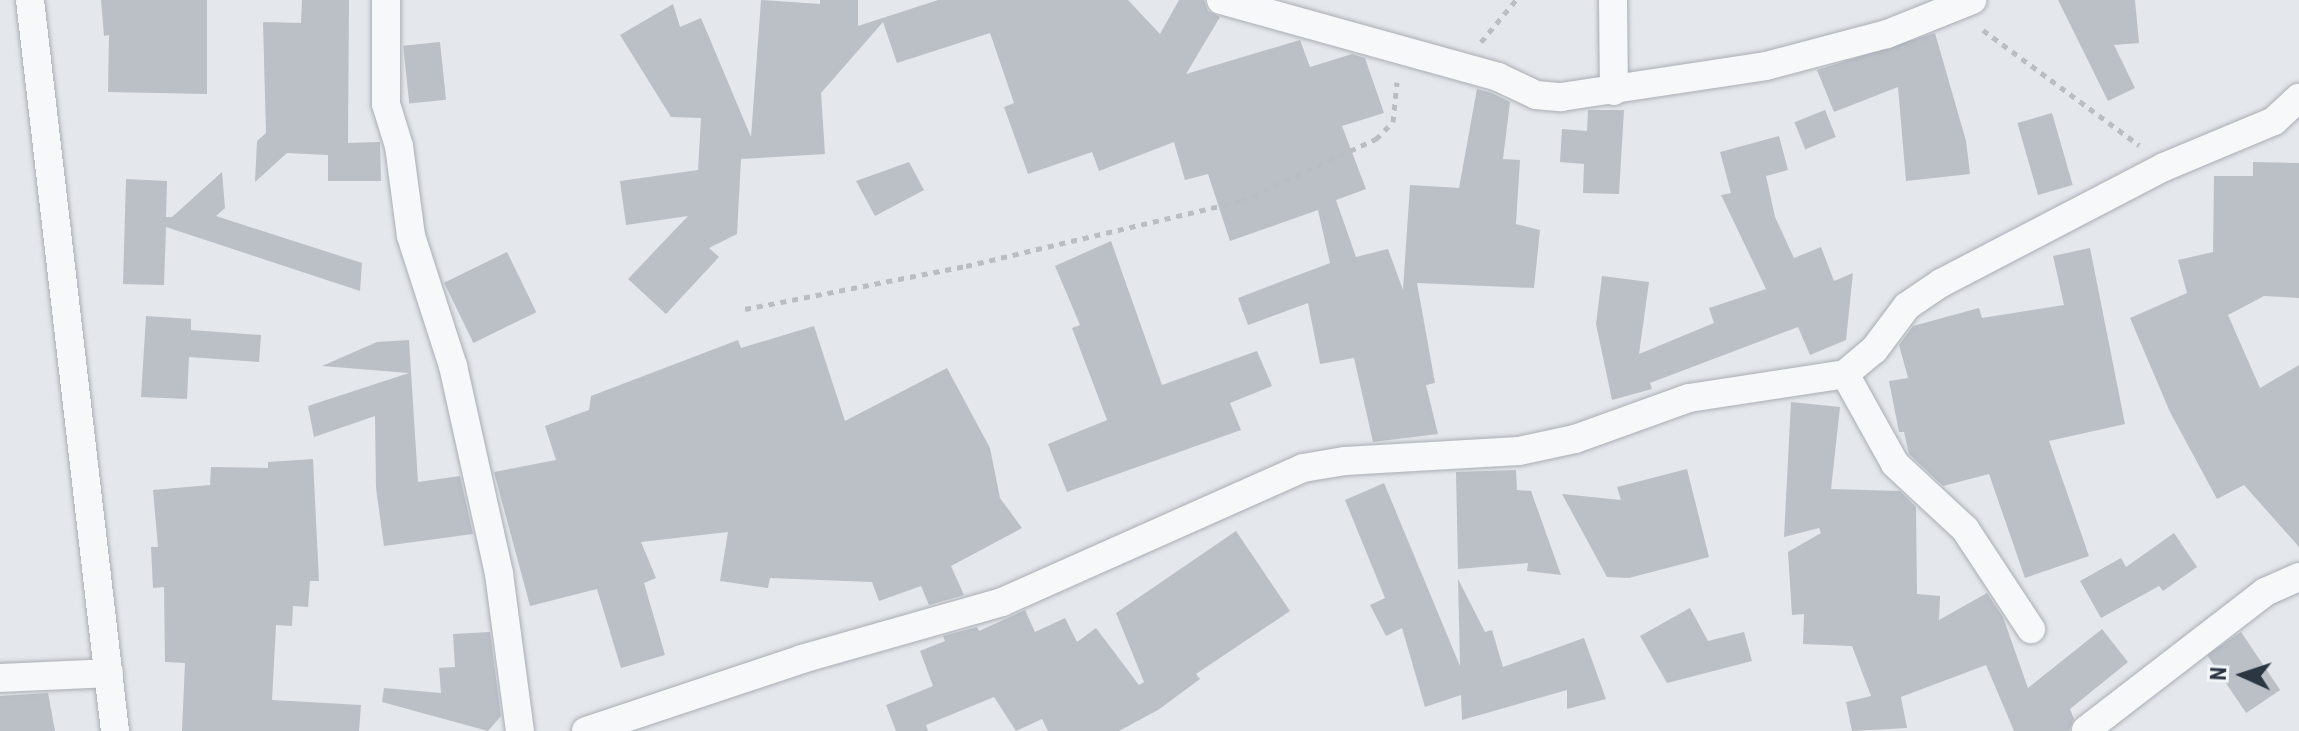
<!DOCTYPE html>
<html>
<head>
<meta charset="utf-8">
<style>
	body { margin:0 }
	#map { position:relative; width:2299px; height:731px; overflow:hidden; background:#e4e7eb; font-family:"Roboto Condensed",sans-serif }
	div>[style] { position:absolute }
	.building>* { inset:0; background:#bbc0c7; transform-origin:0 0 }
	.path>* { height:5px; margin-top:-2.5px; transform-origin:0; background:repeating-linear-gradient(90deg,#b9bec2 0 6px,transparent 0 12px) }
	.roads { filter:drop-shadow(0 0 2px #a9aeb5) drop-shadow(0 0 2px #a9aeb5) }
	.minor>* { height:28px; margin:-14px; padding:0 14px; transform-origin:14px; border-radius:14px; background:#f6f8f9 }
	span { translate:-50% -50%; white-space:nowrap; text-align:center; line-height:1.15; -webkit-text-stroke:6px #f3f6f8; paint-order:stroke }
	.north { position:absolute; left:2203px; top:635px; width:80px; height:80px; -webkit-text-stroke:6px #f3f6f8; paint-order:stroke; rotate:273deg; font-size:22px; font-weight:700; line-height:32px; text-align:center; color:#2c3642 }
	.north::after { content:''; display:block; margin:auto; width:28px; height:36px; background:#2c3642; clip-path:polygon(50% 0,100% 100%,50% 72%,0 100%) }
</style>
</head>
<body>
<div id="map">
	<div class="building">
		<div style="clip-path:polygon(101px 0,207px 0,207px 94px,108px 92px,109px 35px,104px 36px)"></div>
		<div style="clip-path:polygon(302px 0,349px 0,348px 143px,380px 142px,381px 181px,328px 181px,328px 155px,287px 153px,255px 182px,257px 141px,266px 133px,263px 22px,301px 23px)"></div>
		<div style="clip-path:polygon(761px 0,820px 4px,820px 0,858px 0,858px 26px,938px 0,1128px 0,1160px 34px,1179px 0,1204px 0,1208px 11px,1220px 17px,1186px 74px,1300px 40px,1310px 67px,1352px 54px,1365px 58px,1384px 113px,1342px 126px,1366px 189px,1336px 200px,1356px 257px,1388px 249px,1403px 290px,1410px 185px,1459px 188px,1477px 89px,1492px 93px,1510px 102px,1503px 159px,1520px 160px,1516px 224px,1540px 230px,1534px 288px,1417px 283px,1435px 383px,1426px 385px,1438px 434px,1373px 442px,1354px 358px,1320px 364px,1308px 303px,1248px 325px,1238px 298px,1330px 263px,1318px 210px,1230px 241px,1208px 174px,1185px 180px,1174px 142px,1099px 171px,1092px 152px,1028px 174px,1004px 107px,1014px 103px,990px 33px,897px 63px,883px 22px,821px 93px,825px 154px,741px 159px,737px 234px,709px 248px,719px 257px,666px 314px,628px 279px,688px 216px,626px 225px,620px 181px,698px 170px,701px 118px,671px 117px,620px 35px,673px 4px,680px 27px,701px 18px,751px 137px)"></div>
		<div style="clip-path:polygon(2058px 0,2135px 0,2139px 43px,2114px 45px,2135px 88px,2108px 101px)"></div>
		<div style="clip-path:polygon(1935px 33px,1966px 141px,1970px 174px,1906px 181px,1898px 87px,1834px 112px,1817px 70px)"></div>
		<div style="left:440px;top:42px;width:58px;height:37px;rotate:84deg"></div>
		<div style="clip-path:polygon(1588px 110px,1624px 110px,1619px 194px,1583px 193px,1584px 164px,1560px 162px,1562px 129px,1587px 131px)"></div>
		<div style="left:1825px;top:110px;width:29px;height:33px;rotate:68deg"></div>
		<div style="left:2052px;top:113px;width:75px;height:36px;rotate:74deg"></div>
		<div style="clip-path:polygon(1779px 136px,1788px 170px,1766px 176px,1775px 217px,1794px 258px,1821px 247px,1834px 281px,1853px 273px,1846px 340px,1810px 355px,1798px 327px,1650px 383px,1652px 389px,1612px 400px,1596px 324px,1602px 276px,1649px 282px,1639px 354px,1714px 323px,1709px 308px,1766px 289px,1721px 195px,1731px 193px,1720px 152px)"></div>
		<div style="clip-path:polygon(909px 162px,924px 190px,875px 216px,856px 181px)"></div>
		<div style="clip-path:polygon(2253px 162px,2299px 163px,2299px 298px,2264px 296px,2228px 315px,2260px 388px,2299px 365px,2299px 547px,2244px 485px,2217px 499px,2170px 412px,2130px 318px,2187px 293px,2178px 260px,2213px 252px,2214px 176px,2253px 176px)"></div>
		<div style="clip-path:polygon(222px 172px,225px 208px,216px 216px,362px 263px,360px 291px,166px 227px,164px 285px,123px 284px,126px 179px,167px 181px,166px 217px,172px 217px)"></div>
		<div style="clip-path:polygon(1111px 241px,1162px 385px,1257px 351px,1272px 386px,1230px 403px,1241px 430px,1067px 492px,1048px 444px,1107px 420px,1072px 328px,1080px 325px,1055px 266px)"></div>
		<div style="clip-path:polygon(2090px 248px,2125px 424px,2049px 441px,2089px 556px,2025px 578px,1989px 474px,1943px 486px,1909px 454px,1904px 432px,1899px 432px,1889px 381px,1908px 378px,1899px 345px,1913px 326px,1979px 308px,1982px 318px,2064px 305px,2053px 256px)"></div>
		<div style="left:507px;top:252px;width:67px;height:70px;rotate:64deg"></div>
		<div style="clip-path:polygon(146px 316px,191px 319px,191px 330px,261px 335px,259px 362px,189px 357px,187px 399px,141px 397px)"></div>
		<div style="clip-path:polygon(814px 326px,845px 421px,947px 368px,990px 448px,1000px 498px,1022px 528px,951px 566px,964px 595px,929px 605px,921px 586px,879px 601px,872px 582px,770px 578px,768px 588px,720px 581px,728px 532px,641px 542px,656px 578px,644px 583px,665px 655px,621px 668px,597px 589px,530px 606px,494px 472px,556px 460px,545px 426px,589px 410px,591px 396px,738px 340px,741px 348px)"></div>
		<div style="clip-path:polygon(409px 340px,418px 482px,460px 476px,473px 534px,384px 546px,376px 488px,375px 416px,314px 437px,308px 406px,409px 373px,322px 366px,377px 342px)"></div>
		<div style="clip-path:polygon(1791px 402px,1840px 407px,1831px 489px,1900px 491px,1916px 507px,1917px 594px,1940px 596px,1939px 620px,1987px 593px,2003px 617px,2028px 688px,2102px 629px,2128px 662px,2070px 709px,2074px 719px,2069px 731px,2014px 731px,1986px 665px,1901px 697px,1907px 728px,1852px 731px,1846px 702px,1871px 696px,1852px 646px,1803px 644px,1804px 614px,1792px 615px,1788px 552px,1821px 533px,1819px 528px,1784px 537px)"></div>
		<div style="clip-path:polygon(313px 459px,319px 581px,310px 581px,308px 607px,293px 606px,292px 626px,276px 625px,272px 700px,361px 705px,359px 731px,182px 731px,185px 663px,165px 662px,164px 587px,153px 588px,151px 547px,158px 547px,153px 490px,210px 485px,211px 467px,268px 468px,268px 462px)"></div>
		<div style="clip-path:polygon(1687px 469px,1709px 557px,1629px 578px,1607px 577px,1562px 494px,1621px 500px,1617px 487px)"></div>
		<div style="clip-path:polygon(1516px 470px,1517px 490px,1531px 491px,1561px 575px,1527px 571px,1528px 563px,1458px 569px,1456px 472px)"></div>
		<div style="clip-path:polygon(1384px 483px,1460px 666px,1458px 579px,1485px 632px,1492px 630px,1503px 667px,1584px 638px,1606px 699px,1567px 709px,1567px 690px,1462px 720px,1461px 695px,1425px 707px,1402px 628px,1386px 636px,1370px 605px,1385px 598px,1345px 500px)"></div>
		<div style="clip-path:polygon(1236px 531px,1290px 611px,1196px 674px,1200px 679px,1158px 710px,1119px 731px,1048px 731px,1042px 719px,1016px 731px,994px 697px,926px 725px,928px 731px,896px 731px,886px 705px,933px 686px,920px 651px,945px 641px,943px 636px,977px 627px,979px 631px,1025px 610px,1035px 632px,1065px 618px,1077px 642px,1096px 628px,1139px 685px,1144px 682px,1116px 613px)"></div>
		<div style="clip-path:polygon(2174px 533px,2197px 567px,2163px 591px,2159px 586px,2101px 618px,2080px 581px,2121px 558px,2126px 567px)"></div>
		<div style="clip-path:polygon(1690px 608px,1708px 641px,1744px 632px,1752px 661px,1667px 683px,1640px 636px)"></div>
		<div style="clip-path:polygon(490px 632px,501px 716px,488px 731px,382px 702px,384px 688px,441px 693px,439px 668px,455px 667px,453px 634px)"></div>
		<div style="left:2241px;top:632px;width:70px;height:41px;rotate:56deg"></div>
		<div style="clip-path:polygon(48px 693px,55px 731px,0 731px,0 696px)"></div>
	</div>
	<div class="path">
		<div style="left:1983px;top:30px;width:194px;rotate:36.4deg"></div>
		<div style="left:1481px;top:42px;width:55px;rotate:-50.2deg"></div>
		<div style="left:745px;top:309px;width:225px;rotate:-11deg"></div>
		<div style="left:966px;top:266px;width:283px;rotate:-13.3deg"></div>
		<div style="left:1241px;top:201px;width:149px;rotate:-24.7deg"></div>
		<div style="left:1376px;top:139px;width:24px;rotate:-45deg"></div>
		<div style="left:1393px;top:122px;width:40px;rotate:-84.3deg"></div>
	</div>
	<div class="roads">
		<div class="minor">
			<div style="left:30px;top:0;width:736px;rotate:83.37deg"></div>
			<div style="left:386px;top:0;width:104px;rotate:90deg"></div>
			<div style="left:386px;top:104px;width:44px;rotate:72.8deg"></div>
			<div style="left:399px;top:146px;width:91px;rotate:82.4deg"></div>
			<div style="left:411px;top:236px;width:137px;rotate:72.1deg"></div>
			<div style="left:453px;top:366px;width:213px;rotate:77.5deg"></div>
			<div style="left:499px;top:574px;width:158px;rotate:82.4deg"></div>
			<div style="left:1221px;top:0;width:288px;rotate:15.5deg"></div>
			<div style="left:1498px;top:77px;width:42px;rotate:25.3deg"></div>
			<div style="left:1536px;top:95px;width:25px;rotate:5deg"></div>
			<div style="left:1561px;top:97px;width:207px;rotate:-8.6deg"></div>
			<div style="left:1766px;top:66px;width:125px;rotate:-14.8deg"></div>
			<div style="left:1887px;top:34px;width:92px;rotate:-21.8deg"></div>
			<div style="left:1613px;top:0;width:91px;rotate:89.4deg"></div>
			<div style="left:1845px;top:374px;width:103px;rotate:60.9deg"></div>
			<div style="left:1895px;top:464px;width:96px;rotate:42.9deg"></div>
			<div style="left:1965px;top:529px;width:120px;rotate:56.6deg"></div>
			<div style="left:0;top:678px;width:109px;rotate:-2.6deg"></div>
			<div style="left:2086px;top:730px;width:226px;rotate:-37.6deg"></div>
			<div style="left:2265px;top:592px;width:37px;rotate:-24deg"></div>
			<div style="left:586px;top:731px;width:228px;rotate:-18.4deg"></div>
			<div style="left:802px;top:659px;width:208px;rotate:-15.9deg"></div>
			<div style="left:1002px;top:602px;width:329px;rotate:-24deg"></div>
			<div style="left:1303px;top:468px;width:43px;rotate:-9.5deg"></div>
			<div style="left:1345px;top:461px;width:174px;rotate:-3.3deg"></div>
			<div style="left:1519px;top:451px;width:57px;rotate:-12.1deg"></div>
			<div style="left:1575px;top:439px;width:121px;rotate:-19.8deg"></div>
			<div style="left:1689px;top:398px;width:158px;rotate:-8.7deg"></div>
			<div style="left:1845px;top:374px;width:38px;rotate:-40deg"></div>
			<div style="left:1874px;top:350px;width:55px;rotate:-53.1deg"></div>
			<div style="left:1907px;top:306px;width:41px;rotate:-34.1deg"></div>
			<div style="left:1941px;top:283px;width:251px;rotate:-27.5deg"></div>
			<div style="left:2164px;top:167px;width:119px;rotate:-22.7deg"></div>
			<div style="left:2274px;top:121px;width:34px;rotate:-43deg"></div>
		</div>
	</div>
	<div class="north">N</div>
</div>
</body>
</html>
